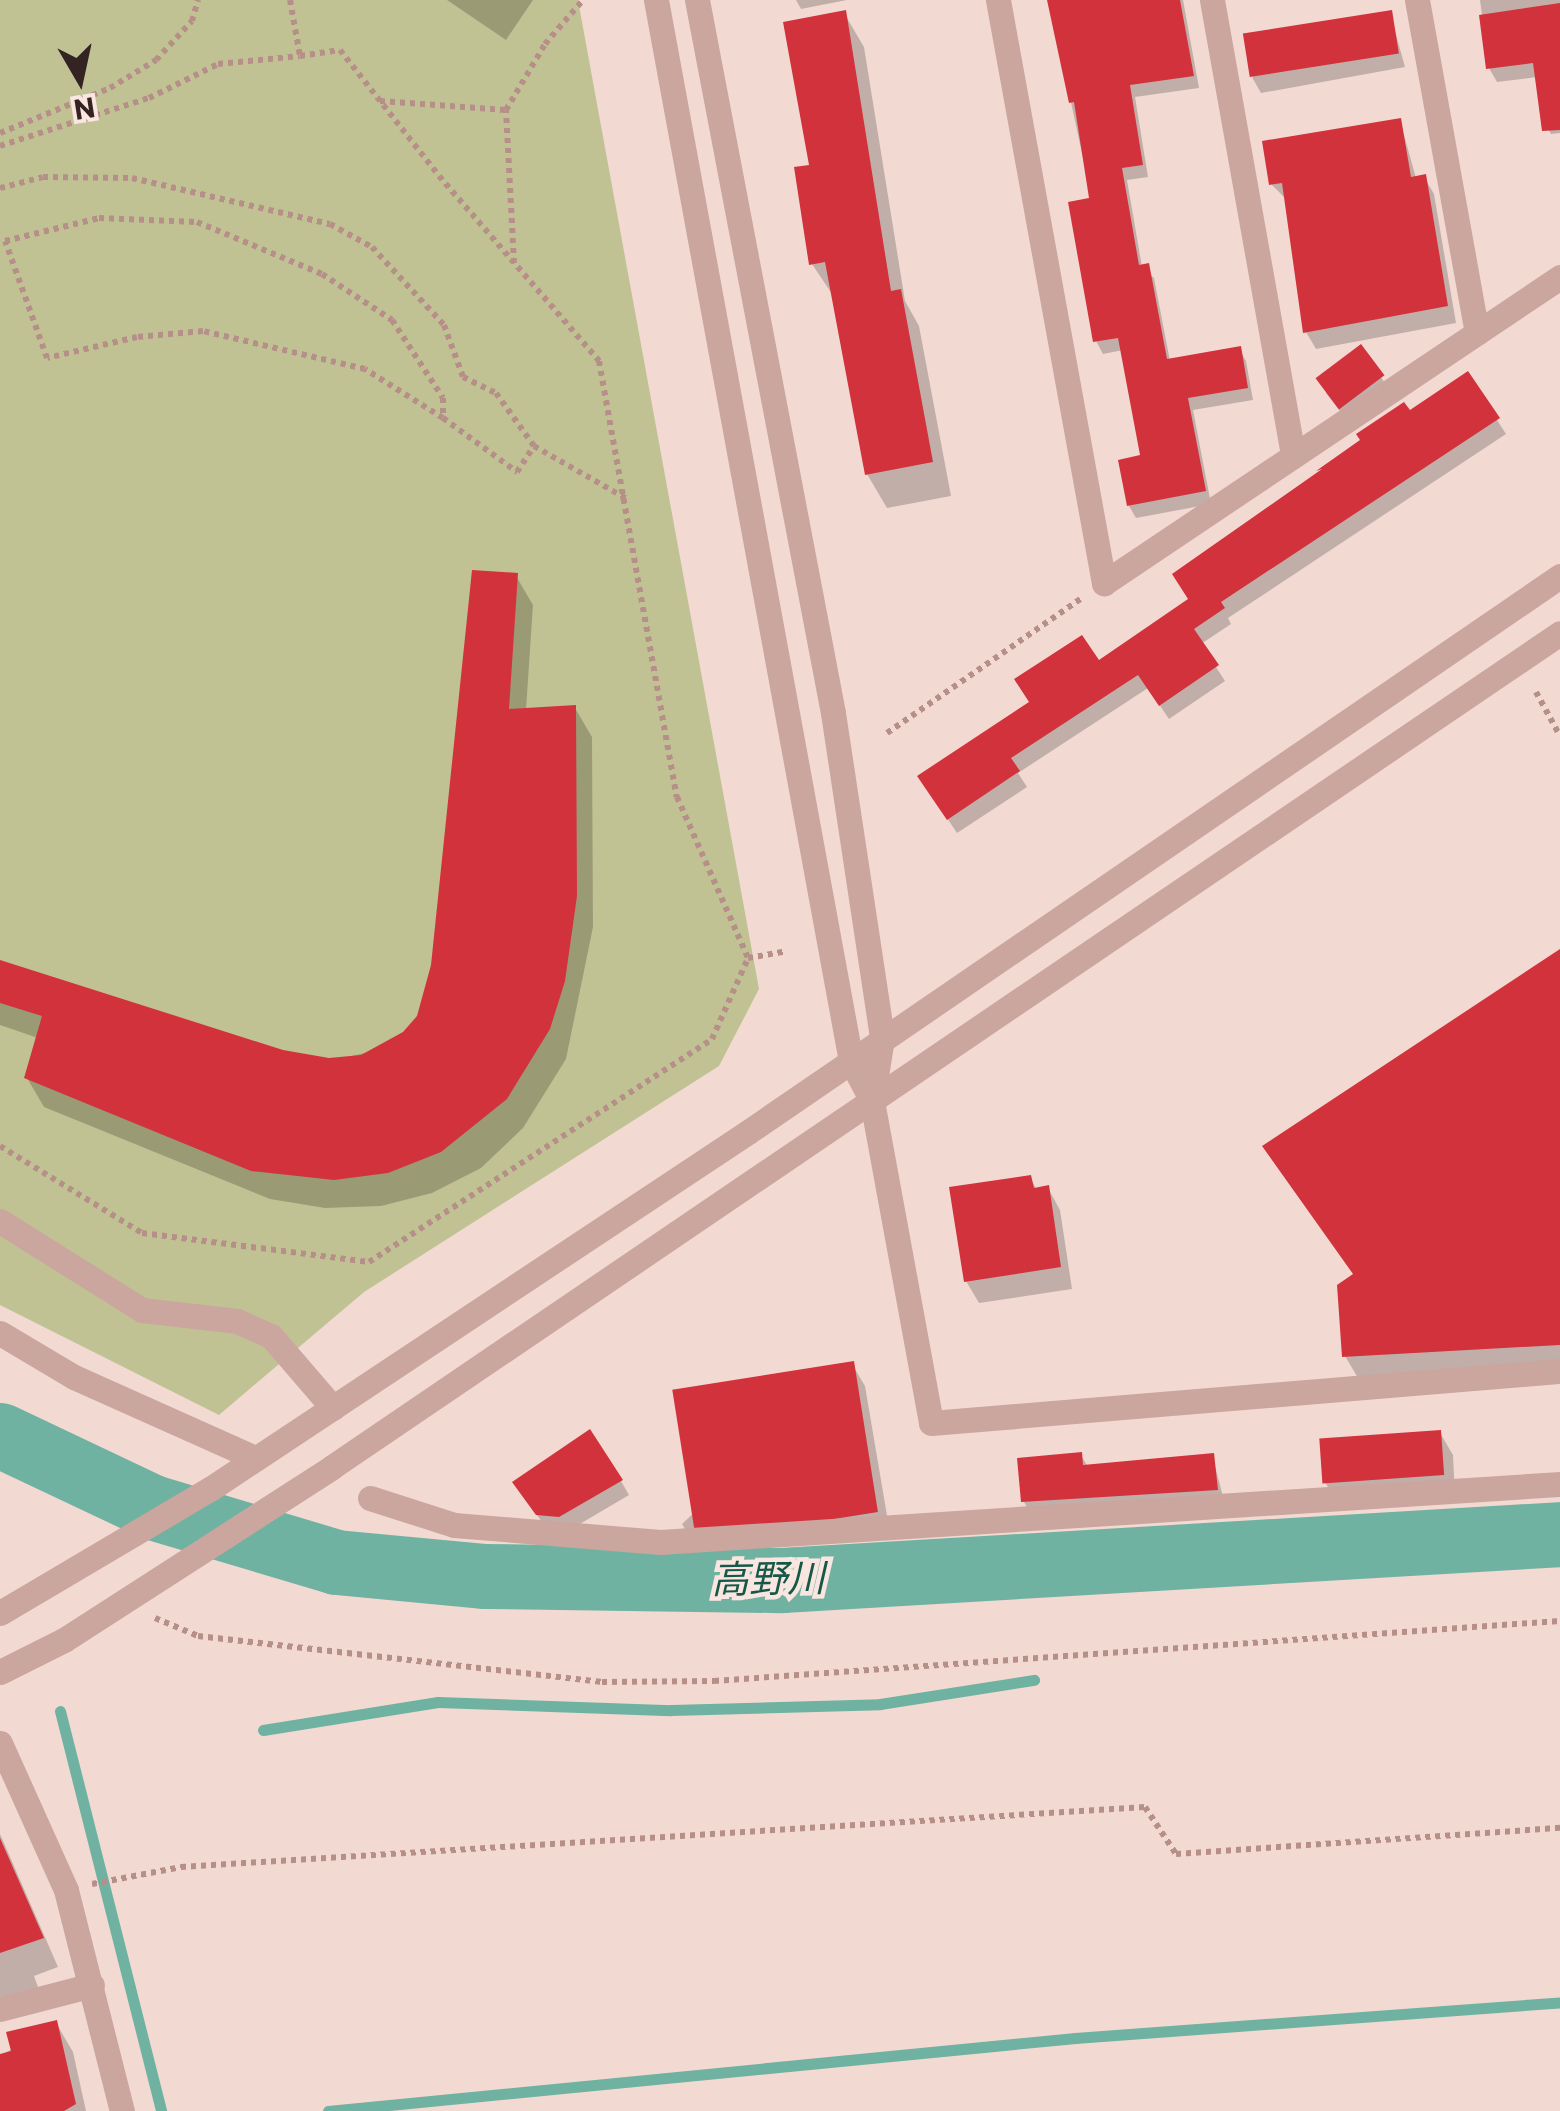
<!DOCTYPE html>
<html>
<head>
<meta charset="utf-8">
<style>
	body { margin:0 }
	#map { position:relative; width:1560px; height:2111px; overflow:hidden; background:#f2dad3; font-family:Commissioner,"Noto Sans JP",sans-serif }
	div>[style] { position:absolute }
	.green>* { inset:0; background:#c1c293 }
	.shadow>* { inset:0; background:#0003 }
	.stream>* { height:11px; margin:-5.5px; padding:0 5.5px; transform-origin:5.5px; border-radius:5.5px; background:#70b2a1 }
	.river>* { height:65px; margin:-32.5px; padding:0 32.5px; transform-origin:32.5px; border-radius:32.5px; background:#70b2a1 }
	.building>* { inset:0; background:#d2323c; transform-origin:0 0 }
	.path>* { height:6px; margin-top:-3px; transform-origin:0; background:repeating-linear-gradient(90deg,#b78f89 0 5px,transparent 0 10px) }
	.minor>* { height:25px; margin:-12.5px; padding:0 12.5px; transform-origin:12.5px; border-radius:12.5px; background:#cba69f }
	span { translate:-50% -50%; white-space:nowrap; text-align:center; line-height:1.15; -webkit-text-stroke:9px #fae6e0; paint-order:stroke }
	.water-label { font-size:38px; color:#165848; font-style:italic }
	.north { position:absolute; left:30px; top:30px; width:100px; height:100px; -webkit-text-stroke:8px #fae6e0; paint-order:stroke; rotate:171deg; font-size:28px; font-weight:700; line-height:40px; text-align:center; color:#342323 }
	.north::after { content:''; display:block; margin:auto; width:35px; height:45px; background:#342323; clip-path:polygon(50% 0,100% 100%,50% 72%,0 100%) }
</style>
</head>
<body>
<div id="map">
	<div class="green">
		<div style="clip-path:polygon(0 0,578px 0,759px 989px,719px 1066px,364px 1292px,219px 1415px,0 1305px)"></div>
	</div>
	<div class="shadow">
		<div style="clip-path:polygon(447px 0,533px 0,506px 40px)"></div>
		<div style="clip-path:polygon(796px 0,847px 0,801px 9px)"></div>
		<div style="clip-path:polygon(1049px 0,1183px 0,1199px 88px,1135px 97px,1148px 177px,1127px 180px,1142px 267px,1154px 278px,1170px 361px,1239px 349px,1246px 361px,1253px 400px,1193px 410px,1211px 504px,1136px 518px,1129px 506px,1143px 457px,1123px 350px,1103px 354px,1096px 341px,1092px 200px)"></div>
		<div style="clip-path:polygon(1480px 0,1560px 0,1560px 133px,1551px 134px,1543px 120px,1537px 77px,1497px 82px,1489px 68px)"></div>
		<div style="clip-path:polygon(844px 13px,864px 47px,905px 301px,919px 326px,951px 496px,887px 508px,867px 474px,834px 297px,812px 264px,812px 167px)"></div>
		<div style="clip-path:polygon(1390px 13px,1405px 67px,1261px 93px,1253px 79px,1246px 37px)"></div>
		<div style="clip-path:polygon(1400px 121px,1416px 178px,1424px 177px,1434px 194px,1456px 323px,1316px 349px,1306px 332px,1287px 200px,1271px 184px)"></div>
		<div style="clip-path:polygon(1361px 347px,1390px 391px,1347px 420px,1326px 393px)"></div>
		<div style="clip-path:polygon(1409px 413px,1497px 420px,1506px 434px,1228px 618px,1231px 624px,1201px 644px,1225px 681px,1169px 719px,1148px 688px,1018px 773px,1027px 787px,957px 833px,929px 791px,1191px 600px)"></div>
		<div style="clip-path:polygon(516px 576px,533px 605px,526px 710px,575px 708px,592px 737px,593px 927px,566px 1059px,523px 1128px,481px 1168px,432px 1193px,381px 1206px,325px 1208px,270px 1199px,44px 1107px,27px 1078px,38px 1038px,0 1025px,0 963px,283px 1052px,330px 1061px,386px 1048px,420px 1017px)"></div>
		<div style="clip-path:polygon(1560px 952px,1560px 1367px,1358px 1378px,1345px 1356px,1355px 1276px)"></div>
		<div style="clip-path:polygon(1030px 1178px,1037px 1190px,1048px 1188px,1060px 1210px,1072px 1289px,979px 1303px,966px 1281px)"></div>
		<div style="clip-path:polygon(852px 1364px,865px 1386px,890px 1533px,695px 1546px,682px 1524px)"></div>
		<div style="clip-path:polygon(1440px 1433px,1453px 1455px,1455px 1497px,1338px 1504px,1325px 1482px)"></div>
		<div style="clip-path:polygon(1080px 1454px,1088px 1467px,1212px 1455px,1225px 1504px,1032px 1516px,1024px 1502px)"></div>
		<div style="clip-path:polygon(621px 1481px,629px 1495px,568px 1531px,547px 1529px,524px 1497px)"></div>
		<div style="clip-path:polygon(0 1834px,58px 1967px,34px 1976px,42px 1998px,0 2009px)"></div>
		<div style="clip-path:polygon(56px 2023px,73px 2052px,86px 2111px,0 2111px,0 2056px)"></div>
	</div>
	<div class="stream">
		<div style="left:60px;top:1711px;width:413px;rotate:75.8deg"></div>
		<div style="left:263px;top:1730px;width:177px;rotate:-9.1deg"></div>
		<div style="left:438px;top:1702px;width:233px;rotate:2deg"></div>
		<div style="left:671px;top:1710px;width:209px;rotate:-1.6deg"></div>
		<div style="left:880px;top:1704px;width:156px;rotate:-8.9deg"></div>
		<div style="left:328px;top:2111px;width:751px;rotate:-5.58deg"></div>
		<div style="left:1075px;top:2038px;width:486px;rotate:-4.2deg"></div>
	</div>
	<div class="river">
		<div style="left:0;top:1435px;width:168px;rotate:25.3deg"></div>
		<div style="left:152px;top:1507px;width:192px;rotate:16.6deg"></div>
		<div style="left:336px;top:1562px;width:150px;rotate:5.4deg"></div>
		<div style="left:485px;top:1576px;width:297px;rotate:0.8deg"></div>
		<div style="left:782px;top:1580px;width:779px;rotate:-3.38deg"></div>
	</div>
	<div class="building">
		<div style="clip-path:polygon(1047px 0,1180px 0,1194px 76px,1130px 85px,1143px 165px,1122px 168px,1139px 265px,1149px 263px,1167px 359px,1241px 346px,1248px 388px,1188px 398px,1206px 491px,1127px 506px,1118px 460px,1140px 455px,1118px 338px,1093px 342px,1068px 202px,1089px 198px,1074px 102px,1069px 103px)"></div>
		<div style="clip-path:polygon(1560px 3px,1560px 130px,1542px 131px,1533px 63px,1486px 69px,1479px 15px)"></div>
		<div style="clip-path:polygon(846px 10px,891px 291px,901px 289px,933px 462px,865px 475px,825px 262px,809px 265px,794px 167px,809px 165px,783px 22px)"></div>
		<div style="left:1392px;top:10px;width:44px;height:151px;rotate:81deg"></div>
		<div style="clip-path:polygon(1401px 118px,1411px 177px,1426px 174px,1448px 306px,1303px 333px,1282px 183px,1269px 185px,1262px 141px)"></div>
		<div style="left:1361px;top:344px;width:39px;height:57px;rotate:53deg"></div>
		<div style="clip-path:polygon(1468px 371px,1500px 418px,1221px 602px,1225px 608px,1194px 629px,1219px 665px,1159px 706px,1138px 675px,1011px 758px,1020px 771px,947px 820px,917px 776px,1029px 702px,1014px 679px,1082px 635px,1099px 660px,1188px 599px,1172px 574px,1322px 469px,1316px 471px,1360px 440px,1356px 434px,1404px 402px,1410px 410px)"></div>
		<div style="clip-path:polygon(472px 570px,518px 573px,509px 709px,576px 705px,577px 896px,565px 981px,550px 1029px,507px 1099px,441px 1152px,388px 1173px,334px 1180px,251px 1171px,24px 1078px,42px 1016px,0 1003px,0 960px,283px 1050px,329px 1058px,361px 1055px,403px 1032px,417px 1016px,431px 965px)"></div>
		<div style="clip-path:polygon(1560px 949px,1560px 1345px,1342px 1357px,1337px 1285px,1353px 1274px,1262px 1146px)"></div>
		<div style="clip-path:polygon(1031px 1175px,1034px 1188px,1049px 1185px,1061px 1267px,964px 1282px,949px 1187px)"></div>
		<div style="left:854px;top:1361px;width:153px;height:184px;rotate:81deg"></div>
		<div style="clip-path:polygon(590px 1429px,623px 1480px,559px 1517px,536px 1515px,512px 1482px)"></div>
		<div style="left:1441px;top:1430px;width:45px;height:122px;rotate:86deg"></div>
		<div style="clip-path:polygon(1082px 1452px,1083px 1465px,1214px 1453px,1218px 1490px,1021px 1502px,1017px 1458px)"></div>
		<div style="clip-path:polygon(0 1838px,44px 1938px,0 1953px)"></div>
		<div style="clip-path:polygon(57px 2020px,76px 2104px,64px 2111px,0 2111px,0 2054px,11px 2051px,6px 2032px)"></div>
	</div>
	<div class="path">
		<div style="left:290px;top:0;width:57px;rotate:79.9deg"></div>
		<div style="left:300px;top:56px;width:40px;rotate:-8.5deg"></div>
		<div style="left:340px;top:50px;width:160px;rotate:51.8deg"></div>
		<div style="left:439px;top:176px;width:245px;rotate:49.1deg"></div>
		<div style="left:599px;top:361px;width:443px;rotate:79.9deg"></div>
		<div style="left:677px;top:797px;width:176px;rotate:66.2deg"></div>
		<div style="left:748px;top:958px;width:36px;rotate:-10deg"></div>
		<div style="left:380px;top:101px;width:126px;rotate:4.1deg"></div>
		<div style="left:0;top:133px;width:119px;rotate:-22.2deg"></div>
		<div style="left:110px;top:88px;width:54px;rotate:-31.3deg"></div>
		<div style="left:156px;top:60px;width:53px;rotate:-47.3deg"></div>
		<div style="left:192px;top:21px;width:22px;rotate:-74deg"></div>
		<div style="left:0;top:146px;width:157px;rotate:-17.9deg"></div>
		<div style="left:149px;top:98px;width:77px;rotate:-26.2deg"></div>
		<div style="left:218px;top:64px;width:82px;rotate:-5.6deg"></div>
		<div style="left:0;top:188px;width:44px;rotate:-14.3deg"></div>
		<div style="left:43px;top:177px;width:89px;rotate:0.6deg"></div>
		<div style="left:132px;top:178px;width:203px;rotate:13.1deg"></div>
		<div style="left:330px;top:224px;width:48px;rotate:28.7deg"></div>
		<div style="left:372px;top:247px;width:106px;rotate:47.3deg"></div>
		<div style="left:444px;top:325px;width:55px;rotate:69.9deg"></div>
		<div style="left:463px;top:377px;width:37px;rotate:26deg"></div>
		<div style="left:496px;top:393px;width:65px;rotate:54.4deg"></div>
		<div style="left:534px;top:446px;width:107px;rotate:29.7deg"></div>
		<div style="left:99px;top:218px;width:98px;rotate:2.3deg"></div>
		<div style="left:197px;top:222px;width:135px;rotate:22.6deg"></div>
		<div style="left:322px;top:274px;width:84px;rotate:33.3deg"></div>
		<div style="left:392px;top:320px;width:93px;rotate:56.8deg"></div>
		<div style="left:443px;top:398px;width:20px;rotate:90deg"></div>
		<div style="left:443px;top:418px;width:92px;rotate:-147.9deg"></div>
		<div style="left:365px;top:369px;width:166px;rotate:-166.8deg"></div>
		<div style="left:203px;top:331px;width:66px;rotate:174.8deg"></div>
		<div style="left:137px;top:337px;width:92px;rotate:166.9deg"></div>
		<div style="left:47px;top:358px;width:124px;rotate:-109.7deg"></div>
		<div style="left:5px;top:241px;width:97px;rotate:-13.7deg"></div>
		<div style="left:514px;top:263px;width:153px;rotate:-93deg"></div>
		<div style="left:506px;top:110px;width:77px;rotate:-59.4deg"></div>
		<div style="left:545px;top:44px;width:58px;rotate:-49.2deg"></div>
		<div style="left:443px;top:418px;width:92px;rotate:36.1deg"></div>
		<div style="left:517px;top:472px;width:31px;rotate:-57deg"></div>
		<div style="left:1536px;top:692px;width:50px;rotate:61.4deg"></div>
		<div style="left:887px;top:733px;width:237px;rotate:-34.7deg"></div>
		<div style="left:0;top:1146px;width:167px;rotate:31.5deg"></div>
		<div style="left:142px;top:1233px;width:229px;rotate:7.3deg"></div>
		<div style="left:369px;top:1262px;width:409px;rotate:-33deg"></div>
		<div style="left:712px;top:1039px;width:89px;rotate:-66deg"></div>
		<div style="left:155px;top:1618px;width:47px;rotate:22.7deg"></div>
		<div style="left:198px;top:1636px;width:407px;rotate:6.5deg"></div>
		<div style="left:602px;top:1682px;width:112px;rotate:-0.5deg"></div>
		<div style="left:714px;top:1681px;width:848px;rotate:-4.06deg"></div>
		<div style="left:92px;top:1884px;width:91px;rotate:-10.8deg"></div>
		<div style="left:181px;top:1867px;width:966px;rotate:-3.56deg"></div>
		<div style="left:1145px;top:1807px;width:56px;rotate:56.6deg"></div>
		<div style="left:1176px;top:1854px;width:385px;rotate:-3.9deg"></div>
	</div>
	<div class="minor">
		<div style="left:656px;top:0;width:1079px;rotate:79.59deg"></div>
		<div style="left:851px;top:1061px;width:45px;rotate:62.3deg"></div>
		<div style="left:872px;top:1101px;width:327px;rotate:79.6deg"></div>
		<div style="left:931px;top:1423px;width:631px;rotate:-4.73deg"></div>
		<div style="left:697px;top:0;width:726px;rotate:79.2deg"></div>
		<div style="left:833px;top:713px;width:329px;rotate:81.4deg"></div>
		<div style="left:882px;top:1038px;width:64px;rotate:99deg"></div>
		<div style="left:998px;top:0;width:593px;rotate:79.7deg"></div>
		<div style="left:1104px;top:583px;width:549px;rotate:-33.86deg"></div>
		<div style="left:1212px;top:0;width:463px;rotate:79.9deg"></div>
		<div style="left:1417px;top:0;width:338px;rotate:79.8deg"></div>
		<div style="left:0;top:1221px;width:168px;rotate:32.1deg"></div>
		<div style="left:142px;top:1310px;width:96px;rotate:6.6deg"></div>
		<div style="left:237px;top:1321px;width:37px;rotate:24deg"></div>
		<div style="left:271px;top:1336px;width:95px;rotate:49.3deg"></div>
		<div style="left:0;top:1333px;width:86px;rotate:30.7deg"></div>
		<div style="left:74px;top:1377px;width:198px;rotate:24.1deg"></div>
		<div style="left:370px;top:1498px;width:88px;rotate:17.8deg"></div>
		<div style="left:454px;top:1525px;width:207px;rotate:4.7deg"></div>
		<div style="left:660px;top:1542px;width:902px;rotate:-3.69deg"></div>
		<div style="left:0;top:1613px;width:244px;rotate:-30.6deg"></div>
		<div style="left:210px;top:1489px;width:646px;rotate:-33.57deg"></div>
		<div style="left:748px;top:1132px;width:984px;rotate:-34.4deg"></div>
		<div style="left:0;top:1672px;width:72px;rotate:-26.6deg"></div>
		<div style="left:64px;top:1640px;width:319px;rotate:-32.8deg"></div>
		<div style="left:332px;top:1467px;width:1484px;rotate:-34.18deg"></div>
		<div style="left:0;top:1743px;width:161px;rotate:65.8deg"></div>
		<div style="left:66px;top:1890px;width:228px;rotate:75.8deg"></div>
		<div style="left:0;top:2009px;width:95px;rotate:-14.6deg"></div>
	</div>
	<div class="water-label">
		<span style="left:768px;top:1577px;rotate:-1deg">高野川</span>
	</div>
	<div class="north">N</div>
</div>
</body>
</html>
